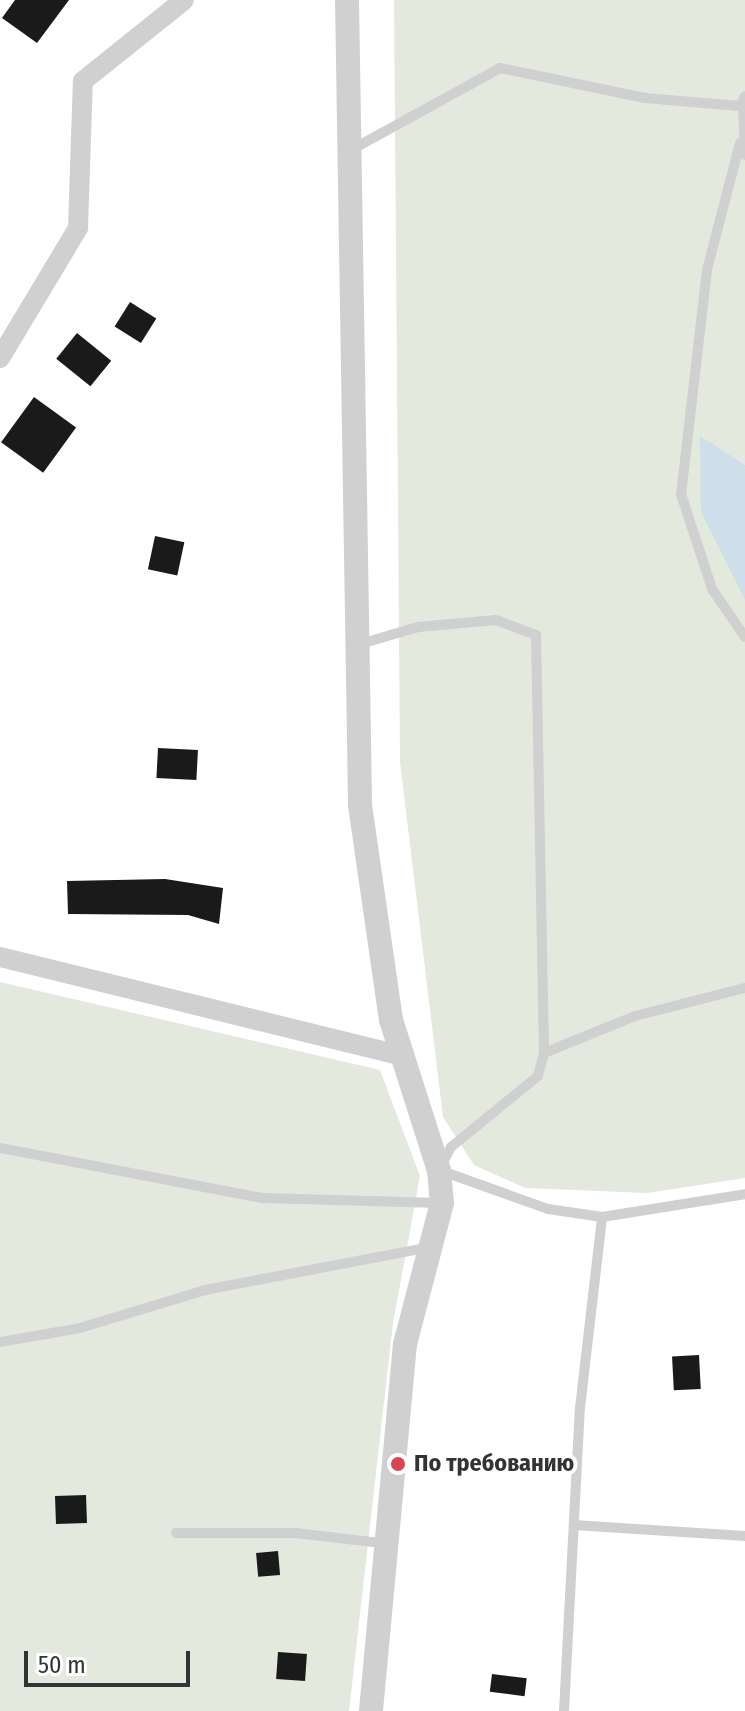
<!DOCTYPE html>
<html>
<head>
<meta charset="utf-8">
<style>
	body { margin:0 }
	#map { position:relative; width:745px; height:1711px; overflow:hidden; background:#fff; font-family:"Fira Sans Condensed",sans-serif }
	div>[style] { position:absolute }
	.green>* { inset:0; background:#e3e9dd }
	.water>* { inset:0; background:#cedfea }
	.building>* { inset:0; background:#1a1a1a; transform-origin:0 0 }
	.service>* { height:10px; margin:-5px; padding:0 5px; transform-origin:5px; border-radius:5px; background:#d0d0d0 }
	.minor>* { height:20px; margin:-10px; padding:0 10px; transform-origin:10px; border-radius:10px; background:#d0d0d0 }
	.tertiary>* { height:24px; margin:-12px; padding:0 12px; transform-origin:12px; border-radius:12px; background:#d0d0d0 }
	.dots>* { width:22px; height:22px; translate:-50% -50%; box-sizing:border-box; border:4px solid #fff; border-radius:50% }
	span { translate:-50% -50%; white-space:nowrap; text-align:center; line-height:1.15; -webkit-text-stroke:8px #fff; paint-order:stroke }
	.poi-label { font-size:24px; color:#333; font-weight:700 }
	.left { translate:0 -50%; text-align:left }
	.scale { position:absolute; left:24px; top:1651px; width:166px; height:36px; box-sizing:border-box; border:4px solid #333; border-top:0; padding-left:10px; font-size:24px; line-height:28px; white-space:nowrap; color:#333; -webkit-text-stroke:6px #fff; paint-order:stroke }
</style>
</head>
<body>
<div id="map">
	<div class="green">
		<div style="clip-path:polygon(394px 0,745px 0,745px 1178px,647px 1193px,525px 1188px,474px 1165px,443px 1117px,400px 762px)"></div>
		<div style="clip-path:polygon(0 982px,380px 1070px,420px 1176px,393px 1323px,349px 1711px,0 1711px)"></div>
	</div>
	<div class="water">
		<div style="clip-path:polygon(700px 436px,745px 465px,745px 600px,701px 512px)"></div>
	</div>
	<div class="building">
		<div style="clip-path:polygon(15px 0,69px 0,37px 43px,2px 18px)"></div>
		<div style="left:130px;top:302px;width:31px;height:29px;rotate:32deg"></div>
		<div style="left:77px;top:333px;width:44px;height:33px;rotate:39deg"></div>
		<div style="left:34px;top:397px;width:52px;height:56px;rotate:36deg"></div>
		<div style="left:155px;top:536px;width:30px;height:34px;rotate:12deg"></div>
		<div style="left:158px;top:748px;width:40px;height:30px;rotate:3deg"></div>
		<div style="clip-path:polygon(165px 879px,223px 888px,219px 924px,188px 915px,68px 914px,67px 881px)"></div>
		<div style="left:699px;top:1355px;width:34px;height:27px;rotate:87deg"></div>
		<div style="left:86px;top:1495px;width:28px;height:31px;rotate:88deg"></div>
		<div style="left:278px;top:1551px;width:24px;height:22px;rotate:85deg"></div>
		<div style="left:278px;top:1652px;width:29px;height:27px;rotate:4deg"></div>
		<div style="left:492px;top:1674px;width:35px;height:18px;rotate:7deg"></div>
	</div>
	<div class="service">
		<div style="left:743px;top:105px;width:50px;rotate:87.7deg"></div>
		<div style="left:740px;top:143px;width:131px;rotate:104.6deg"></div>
		<div style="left:707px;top:270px;width:226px;rotate:96.6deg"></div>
		<div style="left:681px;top:494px;width:100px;rotate:71.9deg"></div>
		<div style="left:712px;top:589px;width:58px;rotate:55.5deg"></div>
		<div style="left:351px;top:150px;width:170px;rotate:-28.8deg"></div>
		<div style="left:500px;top:68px;width:148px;rotate:11.7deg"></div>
		<div style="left:645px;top:98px;width:95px;rotate:4.8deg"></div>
		<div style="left:740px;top:106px;width:11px;rotate:-63deg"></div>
		<div style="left:360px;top:644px;width:60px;rotate:-16.3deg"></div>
		<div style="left:418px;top:627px;width:78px;rotate:-5.1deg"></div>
		<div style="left:496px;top:620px;width:43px;rotate:20.6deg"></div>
		<div style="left:536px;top:635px;width:418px;rotate:88.9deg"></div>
		<div style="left:544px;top:1053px;width:24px;rotate:105deg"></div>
		<div style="left:538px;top:1076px;width:112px;rotate:140.8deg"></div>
		<div style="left:451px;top:1147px;width:26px;rotate:118deg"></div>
		<div style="left:439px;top:1170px;width:116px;rotate:19.7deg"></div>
		<div style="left:548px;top:1209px;width:55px;rotate:8.4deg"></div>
		<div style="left:602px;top:1217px;width:145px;rotate:-9.1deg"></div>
		<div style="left:544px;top:1053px;width:98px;rotate:-22.1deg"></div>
		<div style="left:635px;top:1016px;width:114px;rotate:-14.3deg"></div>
		<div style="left:0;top:1148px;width:268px;rotate:10.8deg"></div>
		<div style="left:263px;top:1198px;width:177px;rotate:1.6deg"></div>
		<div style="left:0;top:1342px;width:81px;rotate:-9.9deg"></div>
		<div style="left:80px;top:1328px;width:131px;rotate:-16.9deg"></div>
		<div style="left:205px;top:1290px;width:229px;rotate:-10.8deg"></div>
		<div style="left:574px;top:1525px;width:171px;rotate:3.7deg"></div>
		<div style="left:176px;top:1533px;width:119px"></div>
		<div style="left:295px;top:1533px;width:88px;rotate:6.6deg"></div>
		<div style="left:564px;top:1711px;width:303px;rotate:-87deg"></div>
		<div style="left:580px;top:1408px;width:192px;rotate:-83.4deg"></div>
	</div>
	<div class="minor">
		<div style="left:0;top:358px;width:152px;rotate:-59deg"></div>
		<div style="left:78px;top:228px;width:147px;rotate:-88.1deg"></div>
		<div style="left:83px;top:81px;width:129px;rotate:-38.7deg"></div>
		<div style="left:0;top:957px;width:415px;rotate:13.8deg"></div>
	</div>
	<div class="tertiary">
		<div style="left:347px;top:0;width:805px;rotate:89.07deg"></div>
		<div style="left:360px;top:805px;width:217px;rotate:81.8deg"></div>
		<div style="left:391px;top:1020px;width:157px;rotate:72.3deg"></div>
		<div style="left:439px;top:1170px;width:33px;rotate:85deg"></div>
		<div style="left:442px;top:1203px;width:146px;rotate:104.7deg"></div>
		<div style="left:405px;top:1344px;width:369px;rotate:95.3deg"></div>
	</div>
	<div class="dots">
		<div style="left:398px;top:1464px;background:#d94550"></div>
	</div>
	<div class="poi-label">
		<span class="left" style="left:414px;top:1464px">По требованию</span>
	</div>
	<div class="scale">50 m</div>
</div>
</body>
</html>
